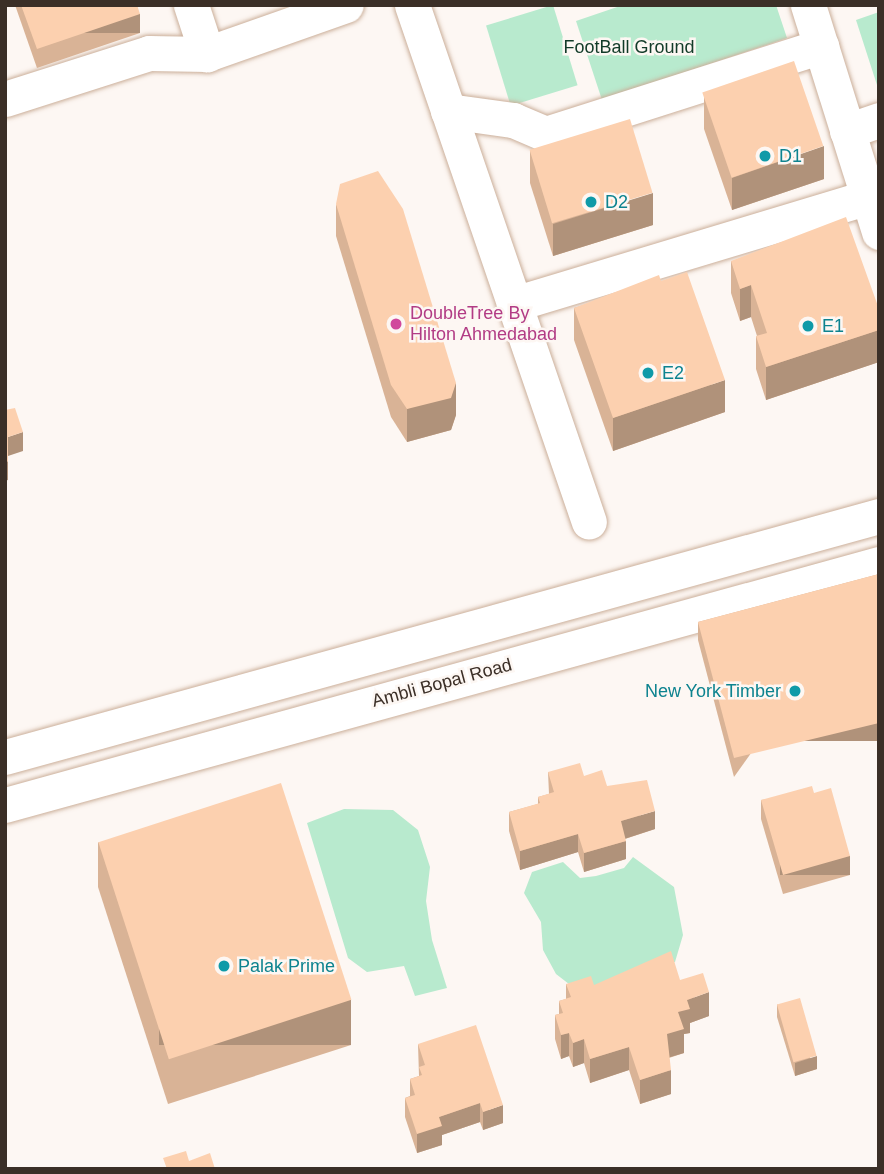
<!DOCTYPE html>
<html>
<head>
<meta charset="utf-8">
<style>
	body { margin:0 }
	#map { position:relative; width:884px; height:1174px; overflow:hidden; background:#fdf7f3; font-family:Helvetica,sans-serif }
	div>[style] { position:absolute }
	.green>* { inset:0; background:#b8eace; transform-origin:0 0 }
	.roads { filter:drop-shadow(0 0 2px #cbaf9a) drop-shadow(0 0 2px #cbaf9a) }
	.minor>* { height:35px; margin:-17.5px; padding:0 17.5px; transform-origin:17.5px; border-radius:17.5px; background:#fff }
	.wall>* { inset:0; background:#d9b396 }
	.shaded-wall>* { inset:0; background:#b0927a; transform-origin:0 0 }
	.building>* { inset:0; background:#fcd0af; transform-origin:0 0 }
	.dots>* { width:19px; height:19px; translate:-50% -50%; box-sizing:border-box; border:4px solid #fdf7f3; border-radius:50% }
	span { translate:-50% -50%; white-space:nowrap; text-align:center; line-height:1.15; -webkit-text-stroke:5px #fdf7f3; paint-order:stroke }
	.park-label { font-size:18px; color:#123b28 }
	.culture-label { font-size:18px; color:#0d838f }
	.left { translate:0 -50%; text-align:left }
	.right { translate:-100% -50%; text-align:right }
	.hotel-label { font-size:18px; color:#b23c85 }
	.street-label { font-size:18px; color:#3b2f27 }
	.frame { position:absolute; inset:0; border:7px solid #3b2f27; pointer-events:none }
</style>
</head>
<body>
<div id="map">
	<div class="green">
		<div style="left:553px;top:5px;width:84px;height:70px;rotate:73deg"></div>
		<div style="clip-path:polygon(623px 5px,776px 5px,787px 38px,602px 100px,576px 21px)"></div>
		<div style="clip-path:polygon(879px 12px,879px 85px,877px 85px,856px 20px)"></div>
		<div style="clip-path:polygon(344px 809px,393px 810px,418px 830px,430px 867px,426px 901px,432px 940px,447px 988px,415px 996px,404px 966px,367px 972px,348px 958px,307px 823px)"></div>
		<div style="clip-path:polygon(633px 857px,674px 887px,683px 935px,675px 962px,578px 991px,556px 974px,543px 950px,541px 922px,524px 893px,532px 872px,563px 862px,580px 878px,596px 876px,624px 868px)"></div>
	</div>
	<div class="roads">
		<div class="minor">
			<div style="left:191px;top:5px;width:52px;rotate:71.9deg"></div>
			<div style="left:412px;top:5px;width:546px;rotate:71.1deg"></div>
			<div style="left:808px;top:5px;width:238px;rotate:72.6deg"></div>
			<div style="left:5px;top:99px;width:151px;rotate:-17.7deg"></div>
			<div style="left:149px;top:53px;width:58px;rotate:1deg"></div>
			<div style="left:207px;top:54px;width:147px;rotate:-19.4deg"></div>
			<div style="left:448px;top:111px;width:66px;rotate:7.9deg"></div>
			<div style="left:513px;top:120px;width:36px;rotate:23deg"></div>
			<div style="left:546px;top:134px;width:289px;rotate:-17.7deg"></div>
			<div style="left:847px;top:131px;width:34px;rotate:-19deg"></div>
			<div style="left:514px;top:304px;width:370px;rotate:-16.8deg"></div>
			<div style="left:5px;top:757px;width:907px;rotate:-15.42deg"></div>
			<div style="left:5px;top:805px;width:907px;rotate:-15.42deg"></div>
		</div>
	</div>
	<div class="wall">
		<div style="clip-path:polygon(15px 5px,137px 5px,140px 33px,37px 68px)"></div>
		<div style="clip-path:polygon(704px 96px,824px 179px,732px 210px,704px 129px)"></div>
		<div style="clip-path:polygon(530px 150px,653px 225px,553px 256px,530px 183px)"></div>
		<div style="clip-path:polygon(336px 204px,456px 415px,451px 430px,407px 442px,391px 417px,336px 236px)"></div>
		<div style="clip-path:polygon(731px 261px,879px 309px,879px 362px,766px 400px,756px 369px,756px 336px,757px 336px,751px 317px,740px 321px,731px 293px)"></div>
		<div style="clip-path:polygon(661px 281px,725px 412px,613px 451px,574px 340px,574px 308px)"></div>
		<div style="clip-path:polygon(879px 574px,734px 777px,698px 640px,698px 622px)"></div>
		<div style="clip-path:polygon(548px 772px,584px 776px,607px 786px,655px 829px,625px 839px,626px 859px,584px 872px,578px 852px,520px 870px,509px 831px,509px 812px,538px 804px,538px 797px,549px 794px)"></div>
		<div style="clip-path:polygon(814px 793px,850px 875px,783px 894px,761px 819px,761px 800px)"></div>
		<div style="clip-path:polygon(98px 842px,351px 1045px,168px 1104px,98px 887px)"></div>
		<div style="clip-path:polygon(680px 980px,709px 1016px,690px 1023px,690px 1033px,684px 1034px,684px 1053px,669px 1058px,671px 1094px,640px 1104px,629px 1070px,590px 1083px,584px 1063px,573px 1067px,569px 1056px,561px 1059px,555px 1039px,555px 1015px,559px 1014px,559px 1001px,566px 999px,566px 984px,594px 985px)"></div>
		<div style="clip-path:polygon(777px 1004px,817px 1069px,795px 1076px,777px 1017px)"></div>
		<div style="clip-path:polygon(418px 1044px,503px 1123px,483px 1130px,480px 1122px,442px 1135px,442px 1145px,417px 1153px,405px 1117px,405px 1098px,410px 1096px,410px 1079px,419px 1076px)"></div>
	</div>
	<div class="shaded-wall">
		<div style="left:140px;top:14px;width:19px;height:109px;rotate:90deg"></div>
		<div style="clip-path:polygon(824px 146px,824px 179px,732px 210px,732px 178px)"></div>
		<div style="clip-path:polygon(653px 193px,653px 225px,553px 256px,553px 224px)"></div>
		<div style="clip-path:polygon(751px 285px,751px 317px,740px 321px,740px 289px)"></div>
		<div style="clip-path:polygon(879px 330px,879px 362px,766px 400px,766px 367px)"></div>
		<div style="clip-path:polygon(725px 380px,725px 412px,613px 451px,613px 418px)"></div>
		<div style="clip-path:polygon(456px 383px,456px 415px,451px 430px,407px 442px,407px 409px)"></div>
		<div style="clip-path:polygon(23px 432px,23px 451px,8px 456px,8px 437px)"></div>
		<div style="clip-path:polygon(8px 461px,8px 480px,5px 481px,5px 463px)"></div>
		<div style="left:879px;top:723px;width:18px;height:149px;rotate:90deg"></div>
		<div style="clip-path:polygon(655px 811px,655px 829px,621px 840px,621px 821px)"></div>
		<div style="clip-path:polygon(578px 834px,578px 852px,520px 870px,520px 851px)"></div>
		<div style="clip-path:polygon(626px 841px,626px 859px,584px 872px,584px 853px)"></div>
		<div style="left:850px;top:856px;width:19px;height:70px;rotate:90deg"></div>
		<div style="clip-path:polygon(709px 992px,709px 1016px,690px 1023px,690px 1033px,684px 1034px,684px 1053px,667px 1058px,667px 1034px,678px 1012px,687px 1000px)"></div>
		<div style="left:351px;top:1000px;width:45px;height:192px;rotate:90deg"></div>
		<div style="clip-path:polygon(569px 1033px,569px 1056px,561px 1059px,561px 1035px)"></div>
		<div style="clip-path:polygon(584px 1039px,584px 1063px,573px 1067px,573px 1043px)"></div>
		<div style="clip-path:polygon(629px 1047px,629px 1070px,590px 1083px,590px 1059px)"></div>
		<div style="clip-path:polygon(817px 1056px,817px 1069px,795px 1076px,795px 1063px)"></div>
		<div style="clip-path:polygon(671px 1070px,671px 1094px,640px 1104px,640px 1080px)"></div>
		<div style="clip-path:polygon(480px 1103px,480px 1122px,442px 1135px,442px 1145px,417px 1153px,417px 1134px,439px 1117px)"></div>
		<div style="clip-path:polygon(503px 1105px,503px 1123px,483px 1130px,483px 1112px)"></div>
	</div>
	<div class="building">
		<div style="clip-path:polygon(21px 5px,137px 5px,140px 14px,37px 49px)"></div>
		<div style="left:794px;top:61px;width:90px;height:97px;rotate:71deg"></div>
		<div style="left:630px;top:119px;width:77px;height:105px;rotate:73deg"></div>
		<div style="clip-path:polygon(378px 171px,403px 209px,456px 383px,451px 398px,407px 409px,391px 385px,336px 204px,340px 184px)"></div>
		<div style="clip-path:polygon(846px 217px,879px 309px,879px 330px,766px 367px,756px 336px,767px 333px,751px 285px,740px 289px,731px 261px)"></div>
		<div style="clip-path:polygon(687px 272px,725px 380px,613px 418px,574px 308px,659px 275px,661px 281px)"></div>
		<div style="clip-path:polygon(15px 408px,23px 432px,8px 437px,8px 461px,5px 463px,5px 410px)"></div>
		<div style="clip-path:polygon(879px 574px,879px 723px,734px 758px,698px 622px)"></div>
		<div style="clip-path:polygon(580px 763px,584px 776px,602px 770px,607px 786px,647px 780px,655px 811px,621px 821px,626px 841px,584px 853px,578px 834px,520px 851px,509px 812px,540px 803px,538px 797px,554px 792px,548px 772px)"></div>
		<div style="left:281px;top:783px;width:228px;height:192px;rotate:72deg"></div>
		<div style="clip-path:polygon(812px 786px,814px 793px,831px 788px,850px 856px,783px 875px,761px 800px)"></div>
		<div style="clip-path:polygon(671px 951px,680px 980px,703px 973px,709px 992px,687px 1000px,690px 1009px,678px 1012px,684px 1029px,667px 1034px,671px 1070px,640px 1080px,629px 1047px,590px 1059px,584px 1039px,573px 1043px,569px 1033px,561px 1035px,555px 1015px,563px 1013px,559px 1001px,571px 997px,566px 984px,591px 976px,594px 985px)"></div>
		<div style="left:800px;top:998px;width:60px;height:24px;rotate:74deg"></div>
		<div style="clip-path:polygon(476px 1025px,503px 1105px,483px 1112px,480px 1103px,439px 1117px,442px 1126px,417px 1134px,405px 1098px,415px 1095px,410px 1079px,422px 1075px,419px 1067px,425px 1065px,418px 1044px)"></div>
		<div style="clip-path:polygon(186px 1151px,189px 1161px,210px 1153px,215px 1169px,167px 1169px,163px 1158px)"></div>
	</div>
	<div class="dots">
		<div style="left:765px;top:156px;background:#0f9aa8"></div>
		<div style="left:591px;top:202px;background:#0f9aa8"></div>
		<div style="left:396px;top:324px;background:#d1479c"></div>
		<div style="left:808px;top:326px;background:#0f9aa8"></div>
		<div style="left:648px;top:373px;background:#0f9aa8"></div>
		<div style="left:795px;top:691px;background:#0f9aa8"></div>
		<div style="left:224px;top:966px;background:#0f9aa8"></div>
	</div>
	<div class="park-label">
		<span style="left:629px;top:47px">FootBall Ground</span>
	</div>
	<div class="culture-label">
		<span class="left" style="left:779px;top:156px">D1</span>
		<span class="left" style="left:605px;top:202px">D2</span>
		<span class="left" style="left:822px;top:326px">E1</span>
		<span class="left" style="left:662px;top:373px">E2</span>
		<span class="right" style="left:781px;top:691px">New York Timber</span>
		<span class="left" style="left:238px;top:966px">Palak Prime</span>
	</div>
	<div class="hotel-label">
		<span class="left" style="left:410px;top:324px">DoubleTree By<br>Hilton Ahmedabad</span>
	</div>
	<div class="street-label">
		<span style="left:442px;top:683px;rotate:-15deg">Ambli Bopal Road</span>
	</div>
	<div class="frame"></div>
</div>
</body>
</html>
